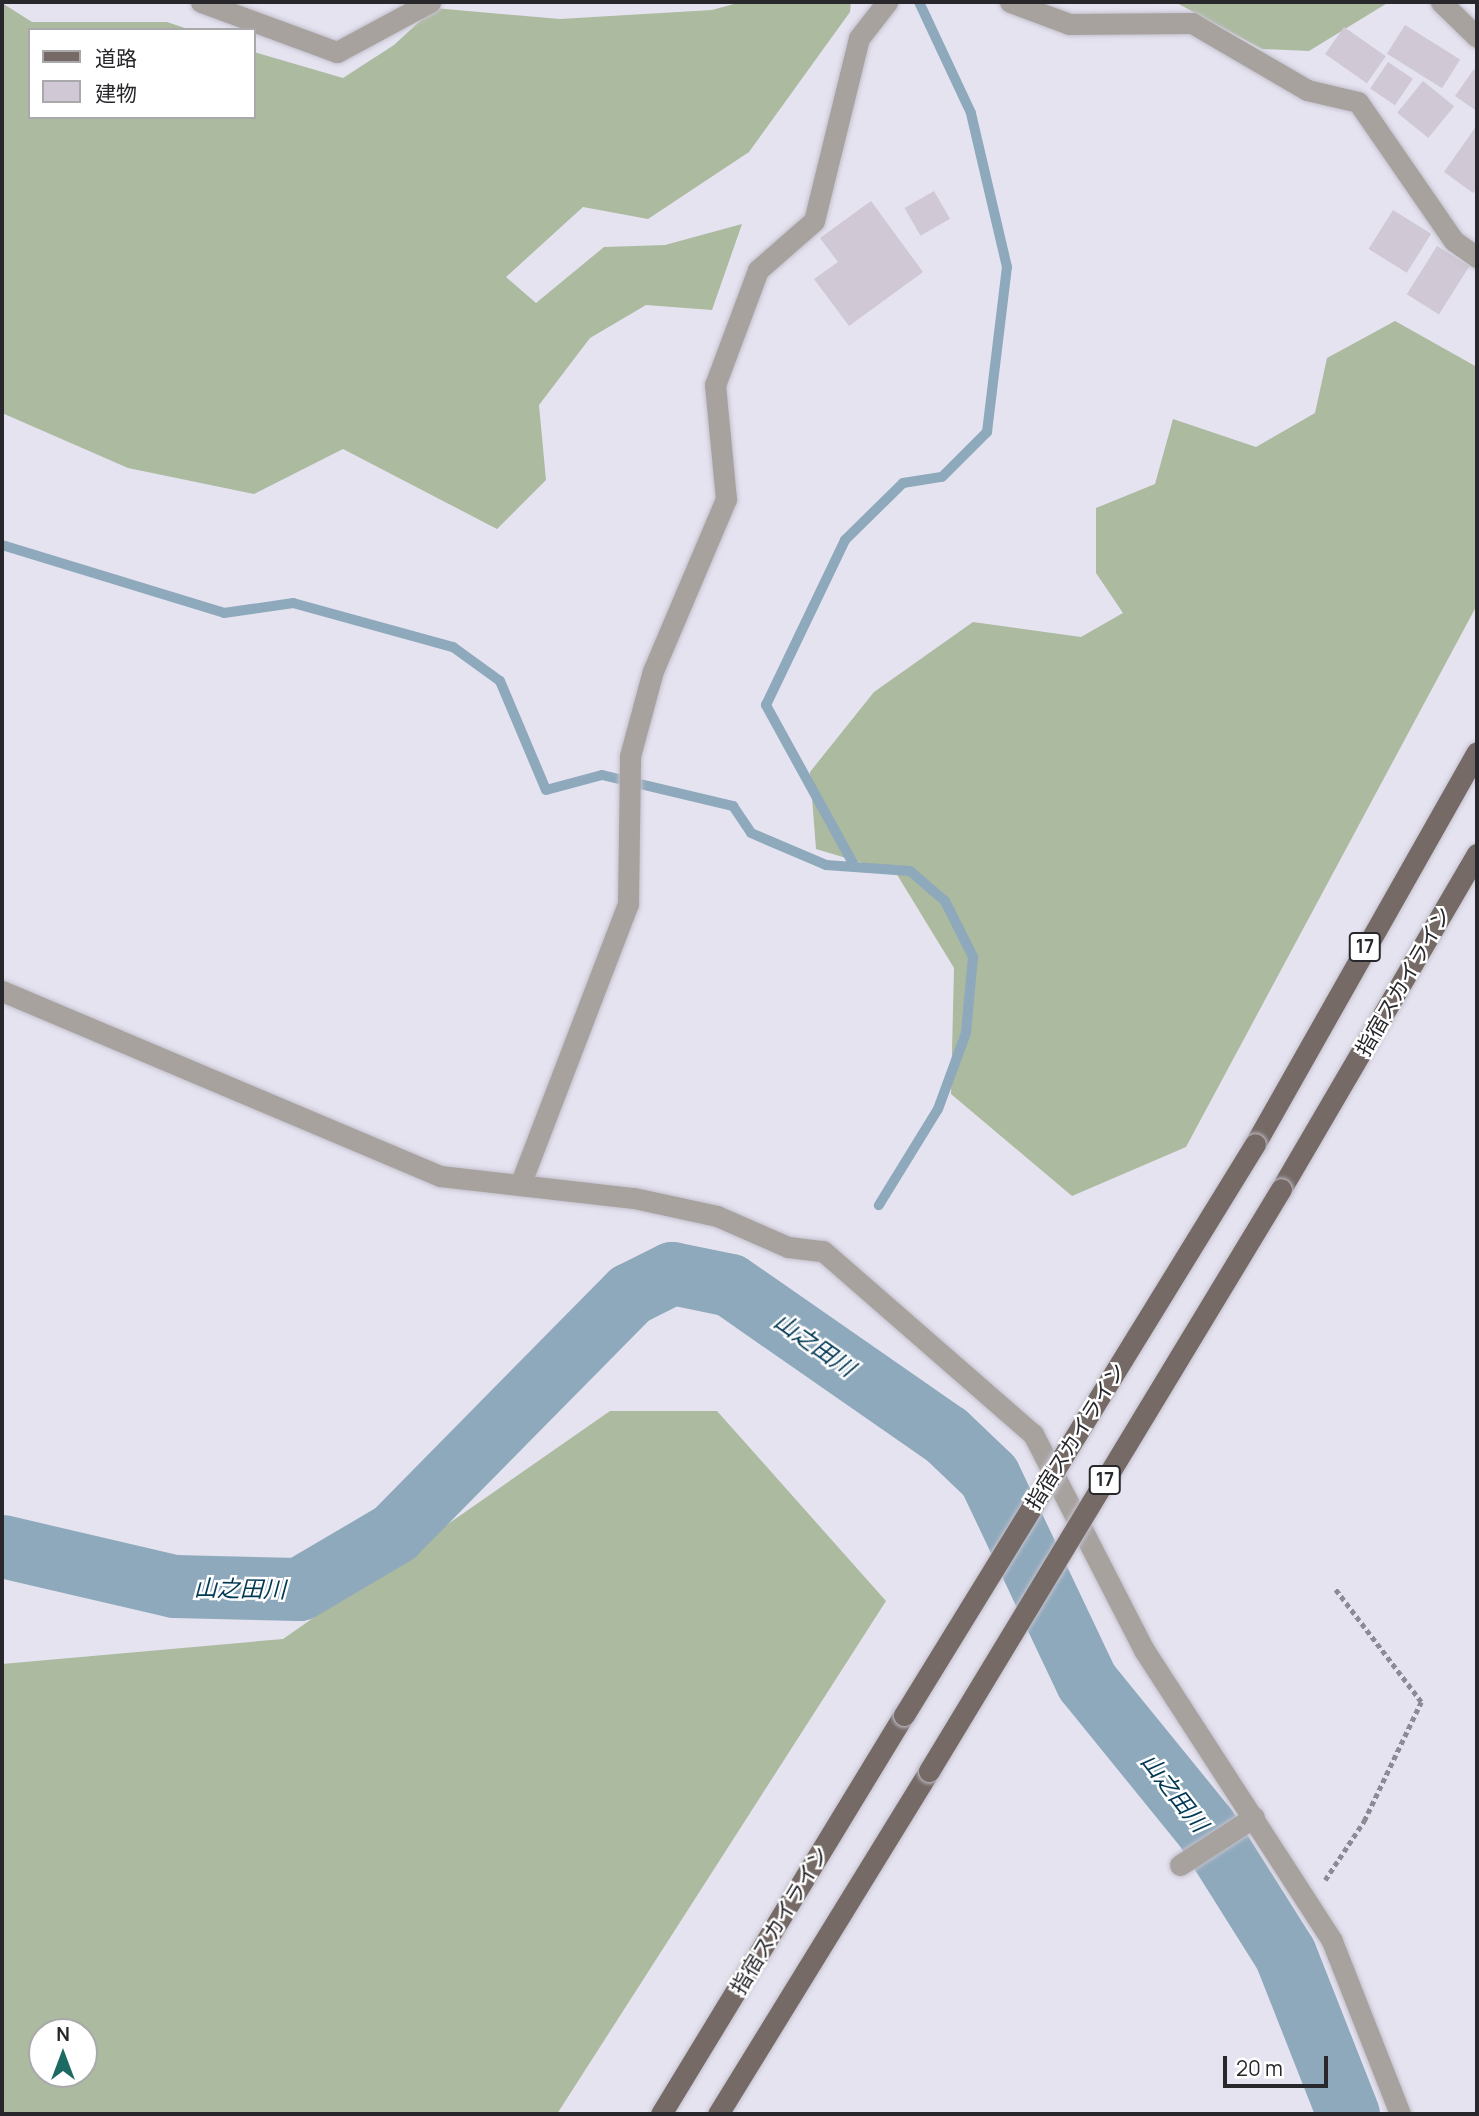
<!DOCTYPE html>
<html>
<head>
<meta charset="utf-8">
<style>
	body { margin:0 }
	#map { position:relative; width:1479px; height:2116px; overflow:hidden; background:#e5e3f0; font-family:Manrope,"Noto Sans JP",sans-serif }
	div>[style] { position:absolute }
	.forest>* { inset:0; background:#acba9f }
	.stream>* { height:10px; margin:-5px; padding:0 5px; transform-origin:5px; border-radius:5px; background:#8ea9bc }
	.river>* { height:63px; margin:-31.5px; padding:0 31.5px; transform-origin:31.5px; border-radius:31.5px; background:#8ea9bc }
	.building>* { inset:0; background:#d0c8d4; transform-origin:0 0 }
	.path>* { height:4.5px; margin-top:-2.25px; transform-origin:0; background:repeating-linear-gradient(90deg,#8c8a93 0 5px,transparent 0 8.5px) }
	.roads { filter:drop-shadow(0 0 2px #c3c1cd) drop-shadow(0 0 2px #c3c1cd) }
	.minor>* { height:21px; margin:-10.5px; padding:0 10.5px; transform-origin:10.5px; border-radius:10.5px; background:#a8a29f }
	.major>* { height:21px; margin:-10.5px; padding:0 10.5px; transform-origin:10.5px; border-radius:10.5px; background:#756a66 }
	.bridges { filter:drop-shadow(0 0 2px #c3c1cd) drop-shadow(0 0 2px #c3c1cd) }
	.major-bridge>* { height:21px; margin:-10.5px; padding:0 10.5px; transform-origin:10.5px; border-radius:10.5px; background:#756a66 }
	span { translate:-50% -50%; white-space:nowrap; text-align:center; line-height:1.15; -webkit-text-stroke:5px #fff; paint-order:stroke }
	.shield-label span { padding:2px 5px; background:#fff; border:2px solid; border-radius:5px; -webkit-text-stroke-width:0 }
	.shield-label { font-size:19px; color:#28272c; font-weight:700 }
	.street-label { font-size:21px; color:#28272c }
	.water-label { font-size:23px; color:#013854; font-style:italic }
	.frame { position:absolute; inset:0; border:4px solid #28272c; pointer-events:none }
	.legend { position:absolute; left:28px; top:28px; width:228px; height:91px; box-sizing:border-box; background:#fff; border:2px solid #a9a9ab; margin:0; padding:9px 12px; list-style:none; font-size:21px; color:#28272c }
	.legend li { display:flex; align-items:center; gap:14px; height:35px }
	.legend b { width:35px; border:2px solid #a9a9ab }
	.north { position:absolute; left:28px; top:2018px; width:70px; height:70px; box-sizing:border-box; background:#fff; border:2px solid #a9a9ab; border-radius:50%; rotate:0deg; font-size:19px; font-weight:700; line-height:28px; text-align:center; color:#28272c }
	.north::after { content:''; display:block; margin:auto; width:24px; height:32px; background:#1d6964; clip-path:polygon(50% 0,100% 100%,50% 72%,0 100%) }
	.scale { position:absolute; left:1223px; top:2056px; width:105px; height:32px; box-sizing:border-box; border:4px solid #28272c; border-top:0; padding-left:9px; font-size:21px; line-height:24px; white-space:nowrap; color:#28272c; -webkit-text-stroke:5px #fff; paint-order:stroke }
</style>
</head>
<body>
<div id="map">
	<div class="forest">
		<div style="clip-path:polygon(741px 2px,851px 2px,850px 12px,749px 152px,648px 219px,583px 207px,506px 277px,536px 303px,604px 247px,665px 245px,742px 224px,712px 310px,646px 305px,590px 338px,539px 405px,546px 480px,497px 529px,343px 449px,254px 494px,128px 468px,2px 413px,2px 3px,32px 22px,167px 22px,191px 30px,30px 30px,30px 117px,254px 117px,254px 52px,343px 78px,394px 45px,434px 8px,560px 19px,712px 10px)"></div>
		<div style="clip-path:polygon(1175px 2px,1389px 2px,1309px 51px,1262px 49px)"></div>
		<div style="clip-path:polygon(1395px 321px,1477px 367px,1477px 605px,1186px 1147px,1072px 1196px,951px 1094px,954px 968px,896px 873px,816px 849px,810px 772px,874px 692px,973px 622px,1081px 637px,1123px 613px,1096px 573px,1096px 508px,1155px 484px,1173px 419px,1256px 447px,1315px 413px,1327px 358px)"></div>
		<div style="clip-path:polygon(evenodd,610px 1411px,717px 1411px,886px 1601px,557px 2114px,2px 2114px,2px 1664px,283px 1639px,610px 1411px,42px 2032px,84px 2032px,84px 2074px,42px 2074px,42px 2032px)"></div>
	</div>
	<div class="stream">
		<div style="left:2px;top:545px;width:232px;rotate:17deg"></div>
		<div style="left:224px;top:613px;width:70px;rotate:-8.2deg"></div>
		<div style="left:293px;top:603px;width:166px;rotate:15.4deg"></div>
		<div style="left:453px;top:647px;width:58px;rotate:35.9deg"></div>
		<div style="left:500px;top:681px;width:118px;rotate:67.1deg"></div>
		<div style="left:546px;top:790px;width:58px;rotate:-15deg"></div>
		<div style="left:602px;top:775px;width:135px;rotate:13.3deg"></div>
		<div style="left:733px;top:806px;width:32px;rotate:56deg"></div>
		<div style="left:751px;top:833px;width:82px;rotate:23.1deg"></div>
		<div style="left:826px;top:865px;width:84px;rotate:4.1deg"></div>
		<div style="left:910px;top:871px;width:46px;rotate:40.6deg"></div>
		<div style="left:945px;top:901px;width:63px;rotate:63.4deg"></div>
		<div style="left:973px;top:957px;width:76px;rotate:95.3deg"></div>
		<div style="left:966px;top:1033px;width:81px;rotate:110.2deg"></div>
		<div style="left:938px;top:1109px;width:113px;rotate:121.6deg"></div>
		<div style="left:855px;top:867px;width:185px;rotate:-118.8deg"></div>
		<div style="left:766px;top:705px;width:183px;rotate:-64.4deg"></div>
		<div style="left:845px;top:540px;width:81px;rotate:-44.5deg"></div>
		<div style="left:903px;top:483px;width:39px;rotate:-9deg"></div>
		<div style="left:942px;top:477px;width:64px;rotate:-45deg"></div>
		<div style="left:987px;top:432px;width:166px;rotate:-83.1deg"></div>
		<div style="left:1007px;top:267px;width:158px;rotate:-103.2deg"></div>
		<div style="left:971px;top:113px;width:123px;rotate:-115.1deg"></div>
	</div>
	<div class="river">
		<div style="left:2px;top:1546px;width:177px;rotate:13.1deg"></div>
		<div style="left:174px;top:1586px;width:125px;rotate:1.4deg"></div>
		<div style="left:299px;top:1589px;width:110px;rotate:-30.5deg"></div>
		<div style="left:394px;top:1533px;width:336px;rotate:-45.4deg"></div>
		<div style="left:630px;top:1294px;width:47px;rotate:-26.6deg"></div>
		<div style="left:672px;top:1273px;width:59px;rotate:11.7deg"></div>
		<div style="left:730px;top:1285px;width:263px;rotate:34.8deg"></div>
		<div style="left:946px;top:1435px;width:59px;rotate:43.6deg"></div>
		<div style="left:989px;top:1476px;width:228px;rotate:64.6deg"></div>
		<div style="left:1087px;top:1682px;width:187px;rotate:50.9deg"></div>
		<div style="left:1205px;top:1827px;width:150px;rotate:57.8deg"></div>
		<div style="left:1285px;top:1954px;width:172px;rotate:68.5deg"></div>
	</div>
	<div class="building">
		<div style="left:1405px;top:25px;width:65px;height:34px;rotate:32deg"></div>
		<div style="left:1344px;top:27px;width:51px;height:33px;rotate:35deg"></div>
		<div style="left:1388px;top:62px;width:30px;height:32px;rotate:34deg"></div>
		<div style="clip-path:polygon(1474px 69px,1477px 71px,1475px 110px,1455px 96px)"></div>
		<div style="left:1423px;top:81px;width:40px;height:41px;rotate:39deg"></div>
		<div style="clip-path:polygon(1477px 125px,1477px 188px,1473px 193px,1444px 172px)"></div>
		<div style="left:934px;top:191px;width:32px;height:34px;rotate:60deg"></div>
		<div style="clip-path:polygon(871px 201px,923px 272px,849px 326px,814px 279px,838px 262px,820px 238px)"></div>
		<div style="left:1393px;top:210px;width:45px;height:46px;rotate:32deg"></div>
		<div style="left:1437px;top:246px;width:38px;height:57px;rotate:32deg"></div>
	</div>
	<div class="path">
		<div style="left:1325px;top:1880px;width:71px;rotate:-56.5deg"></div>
		<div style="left:1364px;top:1821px;width:132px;rotate:-64.4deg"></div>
		<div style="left:1421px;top:1702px;width:143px;rotate:-127.3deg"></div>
	</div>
	<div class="roads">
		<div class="minor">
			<div style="left:201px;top:2px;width:145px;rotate:20.2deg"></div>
			<div style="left:337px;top:52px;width:106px;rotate:-28.3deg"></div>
			<div style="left:1010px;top:2px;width:63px;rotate:20.4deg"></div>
			<div style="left:1069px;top:24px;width:123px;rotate:-0.5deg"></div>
			<div style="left:1192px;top:23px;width:133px;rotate:30.2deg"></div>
			<div style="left:1307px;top:90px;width:52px;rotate:13.2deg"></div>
			<div style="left:1358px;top:102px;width:169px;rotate:55.4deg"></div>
			<div style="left:1454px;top:241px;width:28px;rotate:35deg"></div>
			<div style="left:1441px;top:2px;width:50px;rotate:44.2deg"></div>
			<div style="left:2px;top:991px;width:475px;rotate:22.9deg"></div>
			<div style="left:440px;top:1176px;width:195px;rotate:6.5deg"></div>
			<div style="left:634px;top:1198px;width:85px;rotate:12.2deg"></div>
			<div style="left:717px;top:1216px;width:77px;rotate:23.6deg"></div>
			<div style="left:788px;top:1247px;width:35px;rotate:7deg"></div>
			<div style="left:823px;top:1251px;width:279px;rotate:41.1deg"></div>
			<div style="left:1033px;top:1434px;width:243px;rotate:62.8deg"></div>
			<div style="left:1144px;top:1650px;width:346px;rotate:57.1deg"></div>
			<div style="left:1332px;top:1941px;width:186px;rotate:68.5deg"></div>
			<div style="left:520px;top:1185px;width:301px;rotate:-69deg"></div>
			<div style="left:628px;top:904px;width:148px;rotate:-89.2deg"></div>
			<div style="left:630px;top:756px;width:88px;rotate:-74.9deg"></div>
			<div style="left:653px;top:671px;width:187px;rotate:-67deg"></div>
			<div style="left:726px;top:499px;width:115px;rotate:-95.5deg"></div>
			<div style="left:715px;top:385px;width:123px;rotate:-69.5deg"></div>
			<div style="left:758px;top:270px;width:74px;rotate:-41.2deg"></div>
			<div style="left:814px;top:221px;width:188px;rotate:-76.2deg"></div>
			<div style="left:859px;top:38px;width:46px;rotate:-52.1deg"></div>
			<div style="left:1180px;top:1865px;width:88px;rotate:-33deg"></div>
		</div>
		<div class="major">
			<div style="left:1255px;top:1144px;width:450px;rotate:-60.5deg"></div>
			<div style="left:1281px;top:1189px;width:388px;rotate:-59.7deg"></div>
			<div style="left:661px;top:2114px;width:467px;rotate:-58.7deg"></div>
			<div style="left:718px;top:2114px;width:403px;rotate:-58.4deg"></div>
		</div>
	</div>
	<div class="bridges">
		<div class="major-bridge">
			<div style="left:904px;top:1715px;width:670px;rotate:-58.42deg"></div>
			<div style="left:929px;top:1771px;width:680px;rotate:-58.83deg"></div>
		</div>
	</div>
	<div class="shield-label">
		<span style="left:1365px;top:947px">17</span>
		<span style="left:1105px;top:1480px">17</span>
	</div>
	<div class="street-label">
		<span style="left:1403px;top:981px;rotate:-60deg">指宿スカイライン</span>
		<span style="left:1075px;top:1436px;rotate:-58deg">指宿スカイライン</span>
		<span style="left:779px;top:1920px;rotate:-59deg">指宿スカイライン</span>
	</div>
	<div class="water-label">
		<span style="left:815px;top:1344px;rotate:35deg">山之田川</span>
		<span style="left:240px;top:1588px;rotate:1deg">山之田川</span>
		<span style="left:1175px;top:1792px;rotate:52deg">山之田川</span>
	</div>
	<div class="frame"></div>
	<ul class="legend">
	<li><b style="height:9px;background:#756a66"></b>道路</li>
	<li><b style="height:19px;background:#d0c8d4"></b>建物</li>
	</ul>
	<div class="north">N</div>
	<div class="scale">20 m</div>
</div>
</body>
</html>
